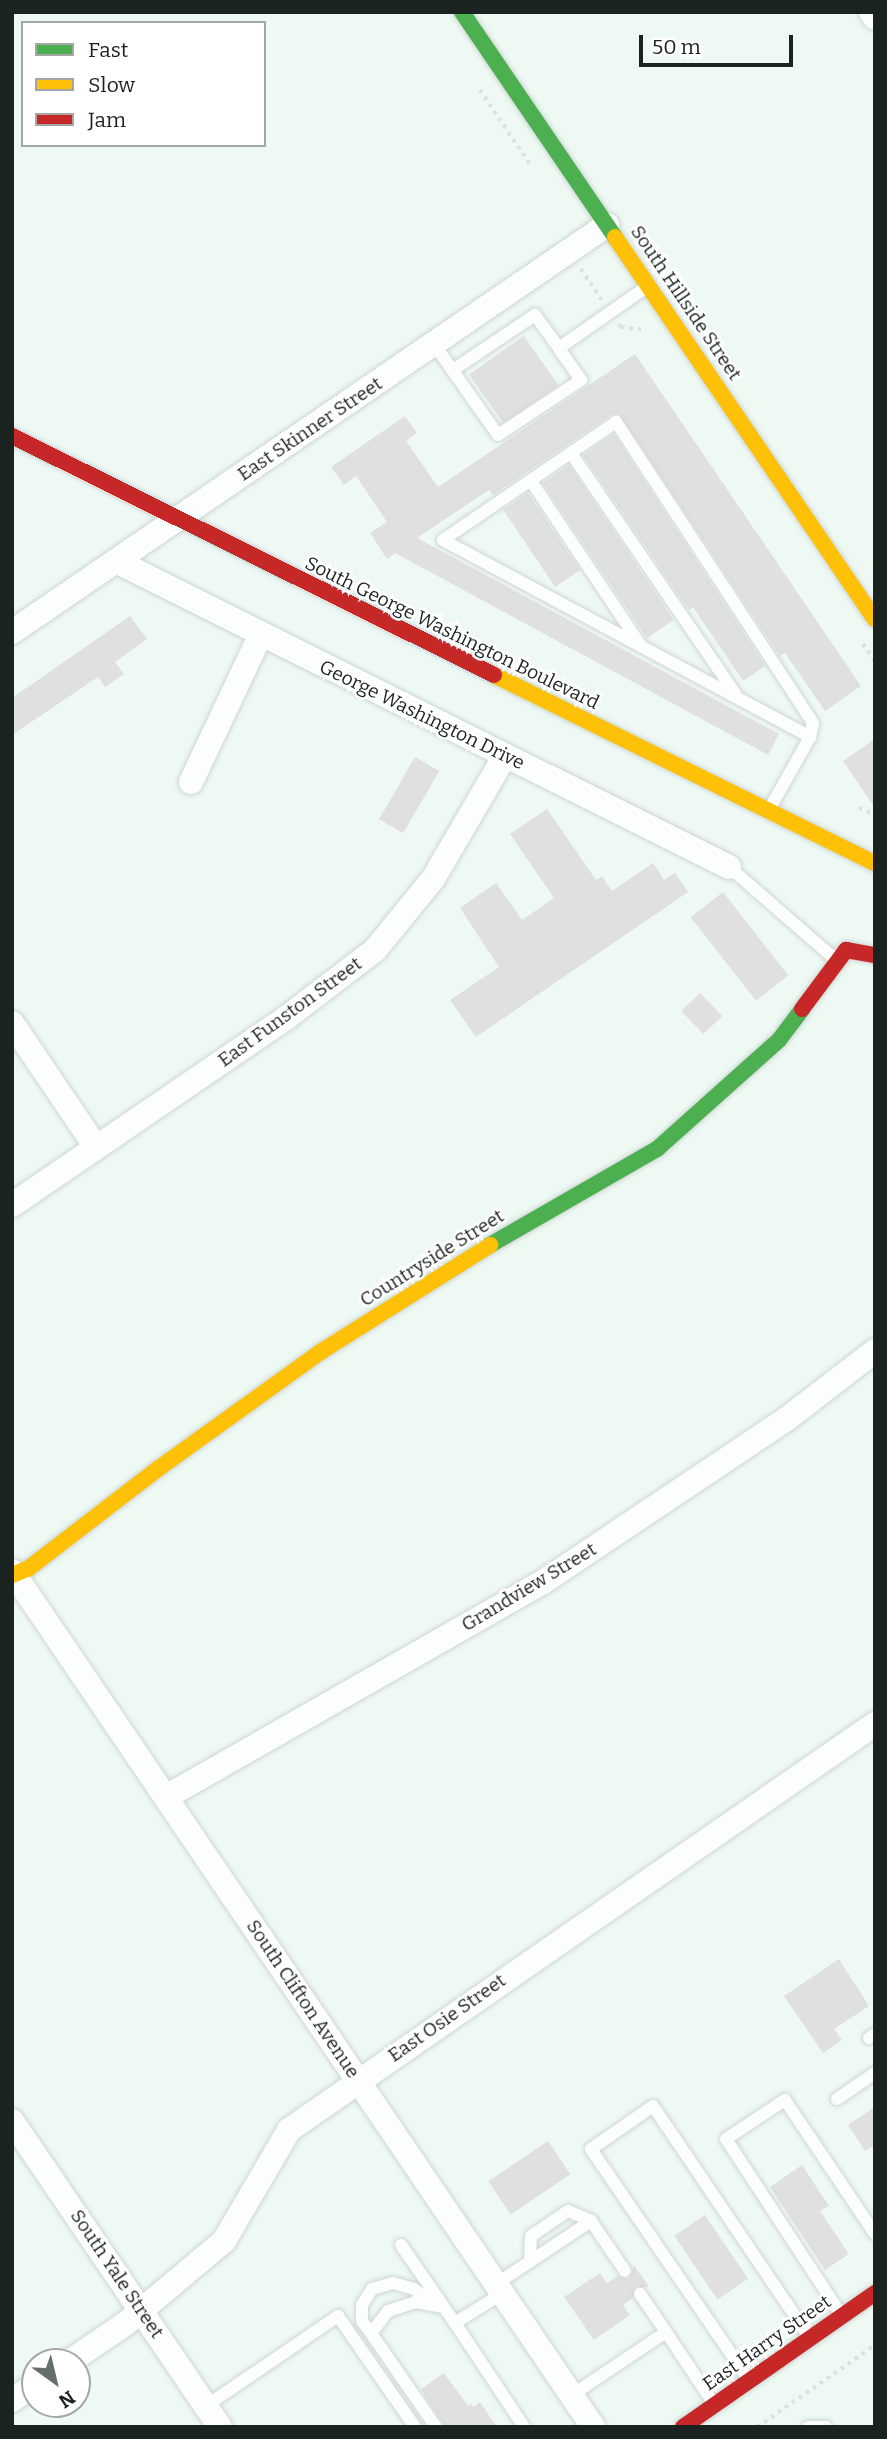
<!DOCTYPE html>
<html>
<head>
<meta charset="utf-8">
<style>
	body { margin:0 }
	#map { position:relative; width:887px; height:2439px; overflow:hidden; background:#eef9f4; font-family:Bitter,serif }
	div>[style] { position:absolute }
	.building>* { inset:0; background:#e0e0de; transform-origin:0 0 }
	.path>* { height:3.5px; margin-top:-1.75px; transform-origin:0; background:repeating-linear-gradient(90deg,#dce0df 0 3.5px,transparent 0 8.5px) }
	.roads { filter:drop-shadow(0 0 2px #ced6d3) drop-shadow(0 0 2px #ced6d3) }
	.lane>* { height:12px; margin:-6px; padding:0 6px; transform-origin:6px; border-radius:6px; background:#fcfefd }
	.street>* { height:24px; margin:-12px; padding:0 12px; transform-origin:12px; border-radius:12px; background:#fcfefd }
	.fast>* { height:16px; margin:-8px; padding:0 8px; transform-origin:8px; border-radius:8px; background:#4caf50 }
	.slow>* { height:16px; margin:-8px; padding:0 8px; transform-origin:8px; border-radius:8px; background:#ffc107 }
	.jam>* { height:16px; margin:-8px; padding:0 8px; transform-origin:8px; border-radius:8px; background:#c62828 }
	span { translate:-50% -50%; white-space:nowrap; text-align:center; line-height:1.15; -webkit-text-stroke:5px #fff; paint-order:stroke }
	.street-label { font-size:19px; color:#1b2320 }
	.frame { position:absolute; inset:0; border:14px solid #1b2320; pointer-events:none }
	.legend { position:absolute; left:21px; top:21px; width:245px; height:126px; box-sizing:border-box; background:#fff; border:2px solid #a4a7a6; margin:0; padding:9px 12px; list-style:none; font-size:21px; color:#1b2320 }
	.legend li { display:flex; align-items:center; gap:14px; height:35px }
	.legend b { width:35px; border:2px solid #a4a7a6 }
	.north { position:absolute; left:21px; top:2348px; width:70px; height:70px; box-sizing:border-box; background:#fff; border:2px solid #a4a7a6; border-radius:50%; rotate:146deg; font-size:19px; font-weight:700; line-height:28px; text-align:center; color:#1b2320 }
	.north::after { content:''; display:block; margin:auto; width:24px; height:32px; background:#656e6a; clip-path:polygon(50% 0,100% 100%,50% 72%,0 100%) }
	.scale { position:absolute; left:639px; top:35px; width:154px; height:32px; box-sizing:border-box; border:4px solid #1b2320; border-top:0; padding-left:9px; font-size:21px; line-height:24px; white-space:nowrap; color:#1b2320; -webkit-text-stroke:5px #fff; paint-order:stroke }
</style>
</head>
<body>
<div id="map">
	<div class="building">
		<div style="left:524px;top:336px;width:60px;height:67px;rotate:55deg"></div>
		<div style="clip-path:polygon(635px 354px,861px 686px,825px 711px,785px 653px,780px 656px,619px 414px,611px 415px,493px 495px,489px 490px,417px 538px,779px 734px,768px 755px,395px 553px,387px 559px,370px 533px,387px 522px,356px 476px,344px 485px,331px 467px,405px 416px,417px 433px,406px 441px,438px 487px)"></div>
		<div style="clip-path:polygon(614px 434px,765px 666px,743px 681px,693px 607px,689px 610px,583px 455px)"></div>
		<div style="left:569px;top:465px;width:187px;height:32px;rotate:56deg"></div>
		<div style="left:528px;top:493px;width:93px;height:30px;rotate:56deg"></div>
		<div style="clip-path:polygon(130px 616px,147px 639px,115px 662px,124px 674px,105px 687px,98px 677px,12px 735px,12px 698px)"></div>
		<div style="clip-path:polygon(875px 739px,875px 808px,843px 761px)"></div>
		<div style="left:415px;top:757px;width:28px;height:72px;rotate:30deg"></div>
		<div style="clip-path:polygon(547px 809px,596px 880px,602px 876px,612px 891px,653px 863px,664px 880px,675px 873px,688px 892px,476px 1037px,450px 1000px,499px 967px,460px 908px,496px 883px,522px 920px,554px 898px,510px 834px)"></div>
		<div style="left:723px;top:892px;width:106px;height:41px;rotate:52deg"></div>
		<div style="left:700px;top:993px;width:32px;height:26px;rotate:46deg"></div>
		<div style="clip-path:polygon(839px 1959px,869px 2006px,834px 2029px,842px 2040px,823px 2053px,784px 1996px)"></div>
		<div style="clip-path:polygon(875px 2107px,875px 2145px,865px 2151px,848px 2125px)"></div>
		<div style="left:548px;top:2141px;width:40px;height:72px;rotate:56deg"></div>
		<div style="clip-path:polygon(802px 2165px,829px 2206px,820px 2211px,849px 2254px,825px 2270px,770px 2187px)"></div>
		<div style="left:705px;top:2215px;width:77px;height:37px;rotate:56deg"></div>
		<div style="clip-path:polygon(634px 2265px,649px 2287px,635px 2287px,633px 2298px,623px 2305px,630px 2315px,594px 2340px,564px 2297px,600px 2273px,607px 2283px,618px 2276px,629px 2279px)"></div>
		<div style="clip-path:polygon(444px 2373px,468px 2406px,471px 2404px,474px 2407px,480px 2402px,497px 2427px,445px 2427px,421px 2389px)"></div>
	</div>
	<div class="path">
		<div style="left:480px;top:90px;width:93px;rotate:56deg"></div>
		<div style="left:581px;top:269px;width:37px;rotate:56deg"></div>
		<div style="left:619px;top:324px;width:4px;rotate:56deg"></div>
		<div style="left:621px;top:327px;width:23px;rotate:7deg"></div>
		<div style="left:863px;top:644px;width:21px;rotate:55deg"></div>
		<div style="left:859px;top:808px;width:17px;rotate:21deg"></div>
		<div style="left:757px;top:2427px;width:144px;rotate:-34.8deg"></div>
	</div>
	<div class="roads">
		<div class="lane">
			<div style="left:434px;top:344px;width:111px;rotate:54.9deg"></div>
			<div style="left:498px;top:435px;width:100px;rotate:-33.5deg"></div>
			<div style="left:581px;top:380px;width:39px;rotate:-125deg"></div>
			<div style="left:559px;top:348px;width:108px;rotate:-34.9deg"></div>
			<div style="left:453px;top:370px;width:99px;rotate:-33.9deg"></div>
			<div style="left:535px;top:315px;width:41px;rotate:54deg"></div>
			<div style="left:571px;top:453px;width:291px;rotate:55.7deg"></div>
			<div style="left:531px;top:481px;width:195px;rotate:56.3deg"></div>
			<div style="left:770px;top:808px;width:81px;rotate:-60.6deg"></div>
			<div style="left:810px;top:737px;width:14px;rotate:-78deg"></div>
			<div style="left:813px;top:723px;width:360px;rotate:-123.2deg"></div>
			<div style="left:616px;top:422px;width:209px;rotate:145.7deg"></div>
			<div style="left:443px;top:540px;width:417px;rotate:28.2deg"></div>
			<div style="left:729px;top:867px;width:140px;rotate:41deg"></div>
			<div style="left:869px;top:2038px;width:7px;rotate:-34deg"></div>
			<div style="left:837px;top:2099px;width:46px;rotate:-34.4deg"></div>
			<div style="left:401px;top:2245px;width:95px;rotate:55.3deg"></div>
			<div style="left:530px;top:2262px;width:26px;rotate:-88deg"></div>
			<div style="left:531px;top:2236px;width:45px;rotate:-34deg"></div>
			<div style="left:568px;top:2211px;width:25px;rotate:23deg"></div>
			<div style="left:591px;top:2221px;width:60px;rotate:55.8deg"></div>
			<div style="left:496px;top:2284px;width:114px;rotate:-33.6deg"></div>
			<div style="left:503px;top:2293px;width:57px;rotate:148deg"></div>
			<div style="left:455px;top:2323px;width:125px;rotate:56.4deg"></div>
			<div style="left:640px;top:2294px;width:46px;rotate:55.6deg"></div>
			<div style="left:840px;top:2313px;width:208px;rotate:-123.2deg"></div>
			<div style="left:726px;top:2139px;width:71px;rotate:-33.5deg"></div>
			<div style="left:785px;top:2100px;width:161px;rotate:56.1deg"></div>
			<div style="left:371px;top:2333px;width:15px;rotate:-127deg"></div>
			<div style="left:362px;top:2321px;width:16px;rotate:-90deg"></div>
			<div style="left:362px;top:2305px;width:19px;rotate:-58deg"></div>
			<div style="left:372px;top:2289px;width:22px;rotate:-16deg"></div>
			<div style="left:393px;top:2283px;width:22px;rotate:16deg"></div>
			<div style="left:414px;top:2289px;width:24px;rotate:36deg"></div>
			<div style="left:749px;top:2380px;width:280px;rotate:-124.4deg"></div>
			<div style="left:591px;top:2149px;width:75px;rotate:-34.7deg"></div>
			<div style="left:653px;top:2106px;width:280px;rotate:55.9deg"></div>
			<div style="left:572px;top:2395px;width:113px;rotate:-33.8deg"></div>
			<div style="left:666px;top:2332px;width:87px;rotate:56.3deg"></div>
			<div style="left:206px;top:2406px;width:160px;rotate:-34.3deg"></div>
			<div style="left:338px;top:2316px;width:135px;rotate:55.3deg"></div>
			<div style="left:436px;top:2427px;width:114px;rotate:-124.7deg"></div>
			<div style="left:371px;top:2333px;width:28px;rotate:-52deg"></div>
			<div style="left:388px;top:2311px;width:28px;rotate:-18deg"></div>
			<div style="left:415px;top:2302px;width:29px;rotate:10deg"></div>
			<div style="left:808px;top:2427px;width:18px"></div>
		</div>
		<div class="street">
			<div style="left:871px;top:12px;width:7px;rotate:56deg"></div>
			<div style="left:116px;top:561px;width:685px;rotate:26.53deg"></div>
			<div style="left:12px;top:632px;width:721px;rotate:-34.37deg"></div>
			<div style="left:191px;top:782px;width:164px;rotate:-64.7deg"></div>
			<div style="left:12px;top:1023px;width:150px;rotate:55.9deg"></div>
			<div style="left:12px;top:1205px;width:332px;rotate:-34.3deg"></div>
			<div style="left:286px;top:1018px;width:112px;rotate:-37.4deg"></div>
			<div style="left:375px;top:950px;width:92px;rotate:-50.8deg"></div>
			<div style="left:433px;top:879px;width:143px;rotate:-59.7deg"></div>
			<div style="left:12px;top:1571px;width:1035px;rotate:55.83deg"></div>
			<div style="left:166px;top:1797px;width:434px;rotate:-29.7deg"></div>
			<div style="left:543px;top:1582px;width:295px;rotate:-33.8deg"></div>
			<div style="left:788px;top:1418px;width:110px;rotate:-37.6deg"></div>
			<div style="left:12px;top:2121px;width:370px;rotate:55.8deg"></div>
			<div style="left:69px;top:2362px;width:68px;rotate:-34.2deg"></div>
			<div style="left:125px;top:2324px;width:129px;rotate:-40deg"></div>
			<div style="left:224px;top:2241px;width:129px;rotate:-59.6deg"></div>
			<div style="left:289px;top:2130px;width:713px;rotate:-34.72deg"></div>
			<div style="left:12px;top:2400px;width:27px;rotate:-33deg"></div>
		</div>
		<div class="fast">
			<div style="left:462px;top:12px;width:272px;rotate:55.8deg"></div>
			<div style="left:490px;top:1245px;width:193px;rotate:-29.9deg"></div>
			<div style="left:657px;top:1149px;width:164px;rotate:-41.8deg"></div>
			<div style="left:779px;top:1040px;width:39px;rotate:-53deg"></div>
		</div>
		<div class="slow">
			<div style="left:615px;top:237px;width:462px;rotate:55.8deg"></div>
			<div style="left:494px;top:675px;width:425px;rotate:26.3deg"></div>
			<div style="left:12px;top:1575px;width:18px;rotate:-22deg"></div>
			<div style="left:29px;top:1568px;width:164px;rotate:-37.6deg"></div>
			<div style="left:159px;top:1468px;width:201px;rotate:-35.7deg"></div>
			<div style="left:322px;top:1351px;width:199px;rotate:-32.2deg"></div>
		</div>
		<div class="jam">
			<div style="left:12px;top:436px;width:538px;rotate:26.37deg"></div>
			<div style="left:802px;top:1009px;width:74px;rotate:-53.3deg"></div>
			<div style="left:846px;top:950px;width:29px;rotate:10deg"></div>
			<div style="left:683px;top:2427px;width:234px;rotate:-34.9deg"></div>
		</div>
	</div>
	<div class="street-label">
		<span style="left:686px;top:303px;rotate:56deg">South Hillside Street</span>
		<span style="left:310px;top:429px;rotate:-34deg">East Skinner Street</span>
		<span style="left:452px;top:633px;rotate:26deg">South George Washington Boulevard</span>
		<span style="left:422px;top:715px;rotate:26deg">George Washington Drive</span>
		<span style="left:290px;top:1012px;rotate:-36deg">East Funston Street</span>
		<span style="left:432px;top:1258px;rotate:-32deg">Countryside Street</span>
		<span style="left:529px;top:1587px;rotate:-31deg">Grandview Street</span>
		<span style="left:303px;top:1999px;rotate:56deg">South Clifton Avenue</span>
		<span style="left:447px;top:2018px;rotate:-35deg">East Osie Street</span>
		<span style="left:117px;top:2274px;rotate:56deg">South Yale Street</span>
		<span style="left:767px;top:2343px;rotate:-35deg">East Harry Street</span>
	</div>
	<div class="frame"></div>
	<ul class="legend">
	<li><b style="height:9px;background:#4caf50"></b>Fast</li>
	<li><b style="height:9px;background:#ffc107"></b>Slow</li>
	<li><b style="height:9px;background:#c62828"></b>Jam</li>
	</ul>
	<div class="north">N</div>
	<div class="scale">50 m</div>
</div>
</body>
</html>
